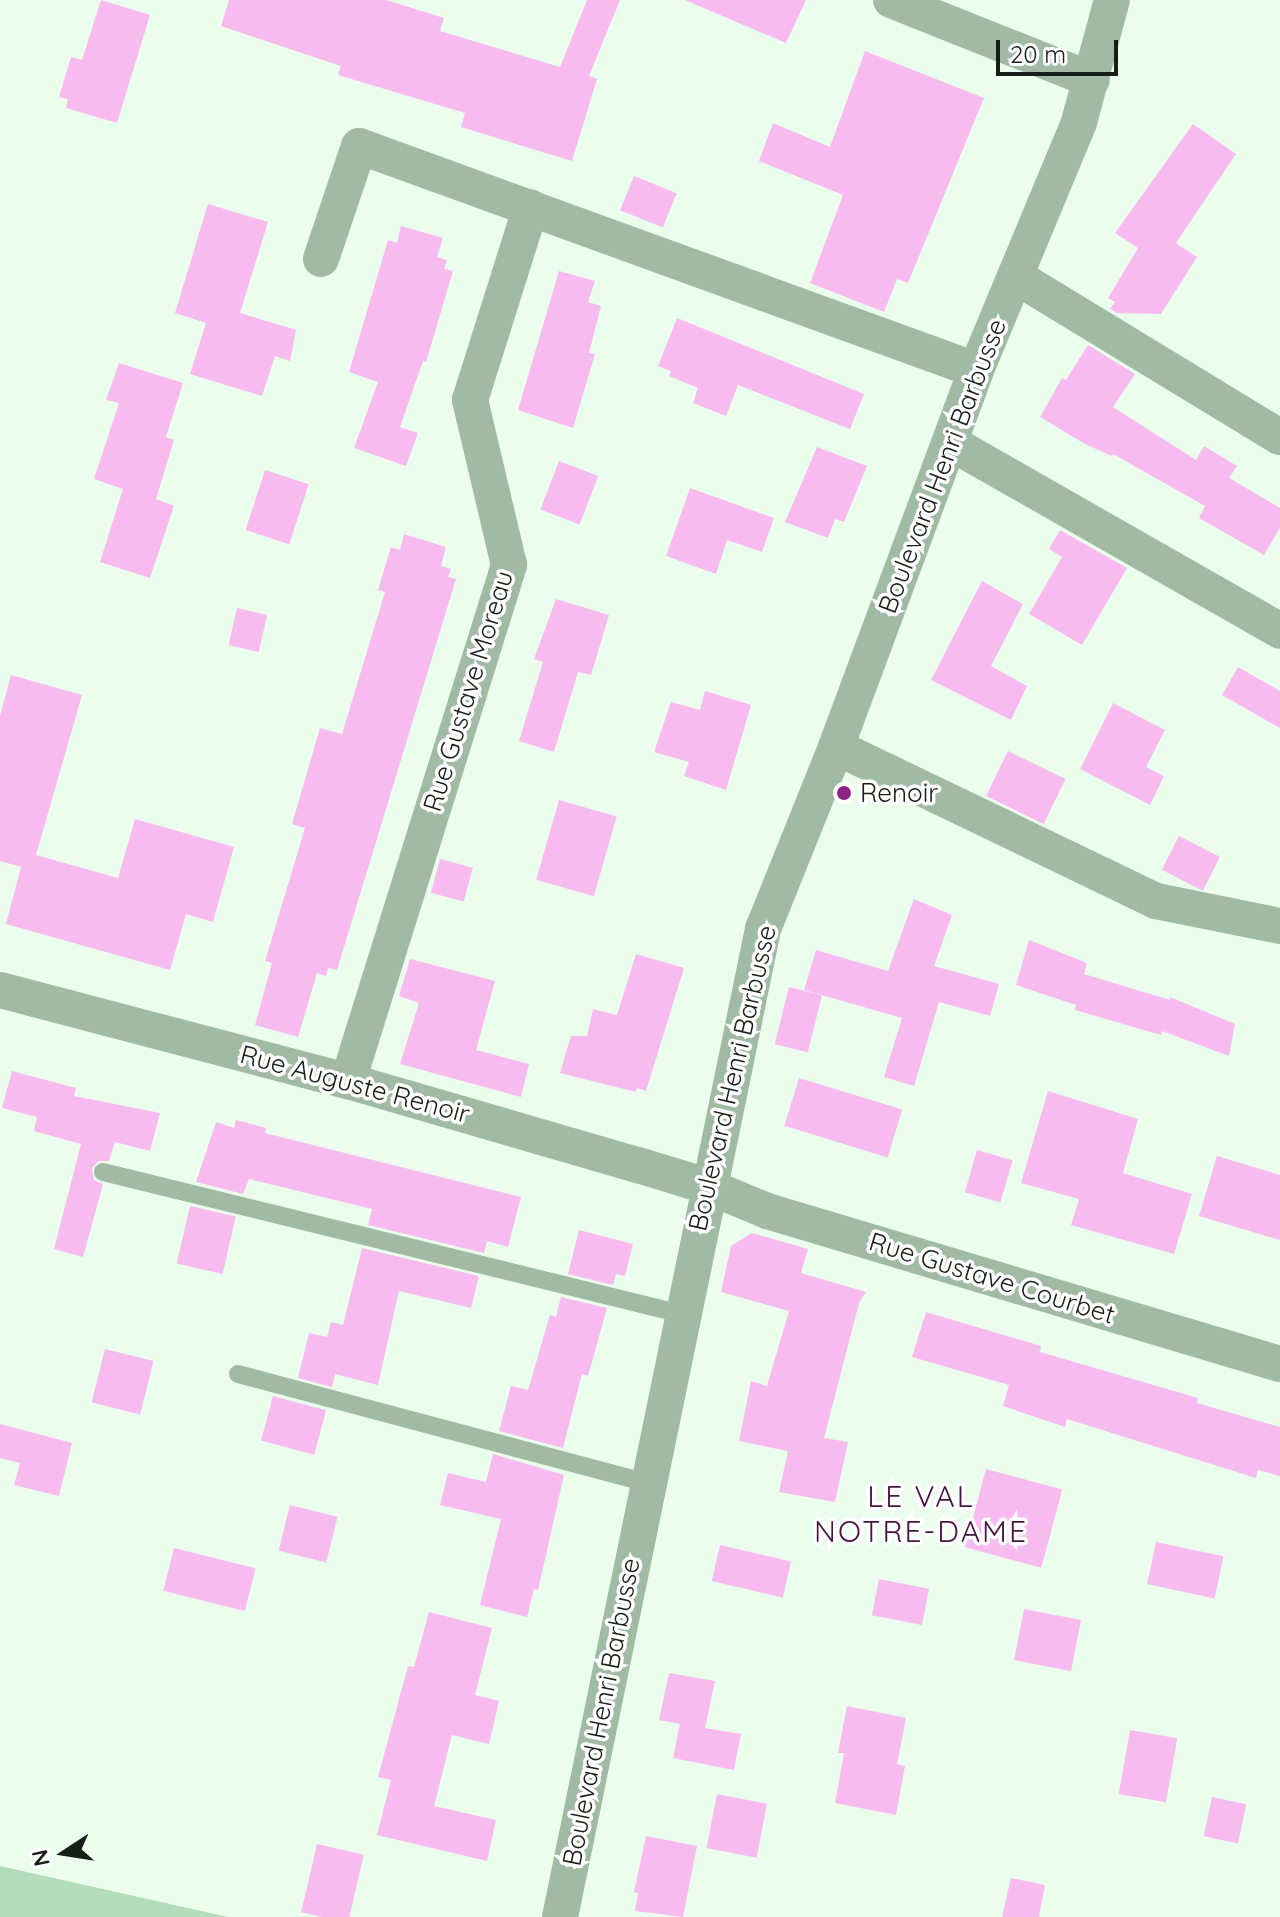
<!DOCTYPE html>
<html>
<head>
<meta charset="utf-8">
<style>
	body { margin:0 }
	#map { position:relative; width:1280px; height:1917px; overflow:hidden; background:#ebfded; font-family:Quicksand,sans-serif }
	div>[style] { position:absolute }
	.green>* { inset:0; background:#b3ddb9 }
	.building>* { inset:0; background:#f7bbef; transform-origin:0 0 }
	.service>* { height:18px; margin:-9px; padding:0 9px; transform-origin:9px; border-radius:9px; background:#a0baa3 }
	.minor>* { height:36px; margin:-18px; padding:0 18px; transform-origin:18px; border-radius:18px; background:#a0baa3 }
	.dots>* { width:22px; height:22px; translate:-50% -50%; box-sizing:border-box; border:4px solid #fff; border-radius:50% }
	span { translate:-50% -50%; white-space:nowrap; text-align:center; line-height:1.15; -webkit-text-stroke:7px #fff; paint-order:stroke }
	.street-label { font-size:26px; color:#171e18 }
	.poi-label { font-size:26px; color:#171e18 }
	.left { translate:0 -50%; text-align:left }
	.quarter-label { font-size:30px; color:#451241; letter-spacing:2px }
	.north { position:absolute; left:24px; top:1813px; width:80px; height:80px; -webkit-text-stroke:6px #fff; paint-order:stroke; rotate:258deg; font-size:22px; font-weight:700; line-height:32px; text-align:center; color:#171e18 }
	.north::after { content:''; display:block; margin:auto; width:28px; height:36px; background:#171e18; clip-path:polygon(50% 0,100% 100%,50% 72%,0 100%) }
	.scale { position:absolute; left:996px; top:40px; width:122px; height:36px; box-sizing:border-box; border:4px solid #171e18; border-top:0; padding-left:10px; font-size:24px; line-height:28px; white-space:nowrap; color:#171e18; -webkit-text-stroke:6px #fff; paint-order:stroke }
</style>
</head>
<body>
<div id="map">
	<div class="green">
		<div style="clip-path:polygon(0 1866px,228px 1917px,0 1917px)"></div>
	</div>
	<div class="building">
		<div style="clip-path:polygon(101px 0,150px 15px,117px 123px,66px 108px,68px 99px,59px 97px,71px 57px,82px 60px)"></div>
		<div style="clip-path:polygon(229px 0,386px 0,444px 18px,440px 31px,560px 67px,587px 0,620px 0,589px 76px,597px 79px,572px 161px,461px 127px,465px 113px,338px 75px,341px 66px,221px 26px)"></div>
		<div style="clip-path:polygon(685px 0,806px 0,786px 43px)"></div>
		<div style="clip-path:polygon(865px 51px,984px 98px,908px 283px,897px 279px,884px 312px,810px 283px,843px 195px,759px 161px,773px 123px,830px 147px)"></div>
		<div style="clip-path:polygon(1193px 124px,1236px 154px,1176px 243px,1197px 257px,1161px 314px,1117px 313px,1110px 309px,1115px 302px,1108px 298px,1138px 248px,1115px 233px)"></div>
		<div style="left:634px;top:176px;width:46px;height:37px;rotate:22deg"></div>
		<div style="clip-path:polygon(208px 204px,268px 222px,240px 313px,296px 330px,290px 361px,275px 356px,262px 396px,190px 374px,206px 323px,175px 313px)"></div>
		<div style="clip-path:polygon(401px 226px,443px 238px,437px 257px,447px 260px,444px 269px,453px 271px,426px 362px,423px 361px,400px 427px,418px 433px,406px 466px,354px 448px,378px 382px,349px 372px,388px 240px,397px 243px)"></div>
		<div style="clip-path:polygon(559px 271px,595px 281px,588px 302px,601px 306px,589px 353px,595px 354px,573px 428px,518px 410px)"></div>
		<div style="clip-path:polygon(677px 318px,864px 394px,850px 429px,738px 385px,726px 416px,693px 403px,698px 388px,669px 376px,671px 371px,658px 366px)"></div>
		<div style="clip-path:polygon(1088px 345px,1135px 374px,1113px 407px,1196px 460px,1204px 446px,1237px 466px,1229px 478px,1280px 508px,1280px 528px,1264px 555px,1199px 518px,1205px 506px,1113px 454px,1112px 456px,1085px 444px,1040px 417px,1062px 378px,1066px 380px)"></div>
		<div style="clip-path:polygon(119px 363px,183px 383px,166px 437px,174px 440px,156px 499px,174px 506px,150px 578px,100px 562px,123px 489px,94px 479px,119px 403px,106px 400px)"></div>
		<div style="clip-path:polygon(817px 447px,867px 466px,844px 522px,835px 519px,828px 538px,785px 522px)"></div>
		<div style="left:559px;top:461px;width:42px;height:52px;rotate:21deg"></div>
		<div style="left:265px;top:470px;width:46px;height:63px;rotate:18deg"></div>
		<div style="clip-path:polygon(690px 488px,774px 518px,762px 552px,727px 540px,716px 574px,666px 556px)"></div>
		<div style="clip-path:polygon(1060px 530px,1127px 568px,1082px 645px,1029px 614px,1062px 557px,1049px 549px)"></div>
		<div style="clip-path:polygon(404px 534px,446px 547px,441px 566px,451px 569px,448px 577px,456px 579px,337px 970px,328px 968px,326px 976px,317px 973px,298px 1037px,255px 1025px,272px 963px,265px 961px,305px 828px,292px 824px,320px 728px,342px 734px,385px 592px,378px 590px,391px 547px,400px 550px)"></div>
		<div style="clip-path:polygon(982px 581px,1023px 604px,991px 666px,1027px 686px,1011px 720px,931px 680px)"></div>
		<div style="clip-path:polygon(556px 599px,609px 615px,591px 675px,578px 672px,554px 752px,519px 741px,543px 662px,534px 659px)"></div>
		<div style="left:237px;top:608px;width:31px;height:38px;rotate:13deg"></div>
		<div style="clip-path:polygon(1238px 667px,1280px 691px,1280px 728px,1222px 695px)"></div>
		<div style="clip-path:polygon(11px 675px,82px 695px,36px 855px,118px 878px,135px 819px,234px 847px,213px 922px,186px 914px,170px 970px,6px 924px,21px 867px,0 861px,0 716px)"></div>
		<div style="clip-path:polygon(705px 691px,751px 705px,726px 790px,684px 776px,689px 762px,654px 752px,671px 702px,700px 710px)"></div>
		<div style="clip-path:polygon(1113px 703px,1165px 730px,1146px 767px,1164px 776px,1150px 805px,1080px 769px)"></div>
		<div style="left:1008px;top:751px;width:64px;height:50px;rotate:26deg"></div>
		<div style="left:559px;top:800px;width:60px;height:83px;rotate:16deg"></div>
		<div style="left:1179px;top:836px;width:46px;height:38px;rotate:27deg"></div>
		<div style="left:440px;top:859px;width:34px;height:35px;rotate:15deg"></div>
		<div style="clip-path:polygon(914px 899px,952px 915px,934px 966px,999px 984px,990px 1016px,939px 1002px,914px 1086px,884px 1077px,902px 1018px,804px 990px,816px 950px,888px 971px)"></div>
		<div style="clip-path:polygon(1029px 940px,1087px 963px,1084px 974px,1170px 1000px,1170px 997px,1235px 1024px,1229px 1056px,1162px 1031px,1161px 1035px,1075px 1010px,1076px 1005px,1016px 985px)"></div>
		<div style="clip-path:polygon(636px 954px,684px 968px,646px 1091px,637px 1088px,636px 1092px,560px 1073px,571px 1036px,587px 1036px,593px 1009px,617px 1015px)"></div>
		<div style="clip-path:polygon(410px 959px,495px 981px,476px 1050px,529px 1064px,521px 1097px,400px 1064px,419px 1003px,399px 996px)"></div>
		<div style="left:789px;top:987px;width:34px;height:59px;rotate:14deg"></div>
		<div style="clip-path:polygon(12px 1071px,76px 1088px,74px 1096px,160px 1113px,150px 1151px,115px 1142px,109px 1161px,99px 1161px,92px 1168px,94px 1180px,103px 1184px,83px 1257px,54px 1249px,81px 1144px,34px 1131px,37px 1117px,2px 1108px)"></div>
		<div style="left:799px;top:1078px;width:108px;height:50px;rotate:17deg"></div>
		<div style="clip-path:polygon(1048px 1091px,1138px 1119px,1123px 1173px,1192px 1194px,1174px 1254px,1071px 1225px,1079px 1199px,1021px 1183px)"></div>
		<div style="clip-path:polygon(236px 1120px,266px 1128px,265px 1133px,521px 1197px,508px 1247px,487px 1241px,484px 1253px,368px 1225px,372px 1209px,249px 1179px,243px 1194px,196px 1182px,216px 1122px,234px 1128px)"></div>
		<div style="left:977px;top:1150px;width:37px;height:44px;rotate:16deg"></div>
		<div style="clip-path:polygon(1217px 1156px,1280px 1175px,1280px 1240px,1199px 1216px)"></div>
		<div style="left:190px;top:1206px;width:47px;height:59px;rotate:13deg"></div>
		<div style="clip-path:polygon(579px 1230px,633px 1244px,625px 1276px,616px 1274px,613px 1285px,568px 1274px)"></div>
		<div style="clip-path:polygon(752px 1233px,808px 1249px,801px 1273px,866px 1292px,859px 1303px,824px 1438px,848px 1442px,835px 1502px,779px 1492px,788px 1451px,739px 1441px,751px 1381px,767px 1386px,789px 1311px,721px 1292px,731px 1246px)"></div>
		<div style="clip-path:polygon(362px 1248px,479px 1276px,471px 1308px,399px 1291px,378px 1385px,335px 1374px,332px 1387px,298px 1378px,309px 1333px,327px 1337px,331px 1322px,343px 1325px)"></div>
		<div style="clip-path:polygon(561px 1297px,607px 1308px,588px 1376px,582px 1374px,563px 1448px,499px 1431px,511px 1386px,528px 1390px,550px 1315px,556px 1317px)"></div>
		<div style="clip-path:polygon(926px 1312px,1041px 1346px,1040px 1352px,1198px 1398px,1197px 1403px,1280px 1427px,1280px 1476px,1258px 1470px,1256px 1478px,1067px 1419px,1065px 1427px,1003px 1406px,1009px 1385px,912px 1357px)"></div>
		<div style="left:105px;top:1349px;width:50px;height:55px;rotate:14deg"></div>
		<div style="left:273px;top:1396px;width:55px;height:46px;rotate:15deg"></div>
		<div style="clip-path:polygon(0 1424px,72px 1443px,59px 1496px,14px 1485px,20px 1463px,0 1458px)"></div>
		<div style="clip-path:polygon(493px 1454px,564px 1475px,538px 1590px,534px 1589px,527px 1617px,480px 1605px,501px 1519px,440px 1505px,448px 1473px,486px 1482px)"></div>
		<div style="left:986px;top:1469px;width:79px;height:81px;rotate:15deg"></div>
		<div style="left:290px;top:1505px;width:49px;height:47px;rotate:14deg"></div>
		<div style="left:1156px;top:1542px;width:69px;height:43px;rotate:12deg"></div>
		<div style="left:720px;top:1545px;width:73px;height:37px;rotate:13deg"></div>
		<div style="left:174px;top:1548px;width:84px;height:44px;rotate:14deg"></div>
		<div style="left:879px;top:1579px;width:51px;height:37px;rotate:11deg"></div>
		<div style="left:1024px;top:1609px;width:58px;height:52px;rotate:11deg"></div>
		<div style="clip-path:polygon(429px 1612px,492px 1628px,475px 1695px,499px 1701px,489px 1744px,452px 1735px,434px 1806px,496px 1820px,487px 1861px,377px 1835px,391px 1780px,378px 1777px,408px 1666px,414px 1667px)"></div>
		<div style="clip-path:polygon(669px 1673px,715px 1681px,705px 1728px,741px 1734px,734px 1770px,673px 1758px,680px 1724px,659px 1720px)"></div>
		<div style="clip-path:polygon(847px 1706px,906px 1718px,897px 1764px,905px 1766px,896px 1815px,835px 1803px,844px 1753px,838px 1753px)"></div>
		<div style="left:1130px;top:1730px;width:48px;height:65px;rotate:10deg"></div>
		<div style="left:717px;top:1794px;width:51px;height:55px;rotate:11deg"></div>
		<div style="left:1212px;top:1797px;width:35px;height:40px;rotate:12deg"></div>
		<div style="clip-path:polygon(646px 1836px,697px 1846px,683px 1917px,635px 1911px,638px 1893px,634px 1892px)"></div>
		<div style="left:317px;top:1844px;width:48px;height:70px;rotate:13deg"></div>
		<div style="clip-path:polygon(1011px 1878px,1045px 1885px,1039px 1917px,1002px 1917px)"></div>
	</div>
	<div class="service">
		<div style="left:103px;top:1172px;width:596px;rotate:13.78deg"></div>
		<div style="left:238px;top:1374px;width:423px;rotate:14.9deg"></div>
	</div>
	<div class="minor">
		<div style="left:891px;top:0;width:216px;rotate:21.7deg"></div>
		<div style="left:321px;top:259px;width:119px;rotate:-71.4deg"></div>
		<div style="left:359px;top:146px;width:656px;rotate:19.95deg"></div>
		<div style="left:1015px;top:276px;width:310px;rotate:31.3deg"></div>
		<div style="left:951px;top:443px;width:379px;rotate:29.7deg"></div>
		<div style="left:836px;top:747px;width:355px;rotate:25.7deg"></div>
		<div style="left:1156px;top:901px;width:126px;rotate:11.4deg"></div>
		<div style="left:0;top:990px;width:360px;rotate:14.7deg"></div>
		<div style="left:348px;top:1081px;width:302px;rotate:16.2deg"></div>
		<div style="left:638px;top:1165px;width:72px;rotate:16.9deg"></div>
		<div style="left:707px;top:1186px;width:65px;rotate:22.6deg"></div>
		<div style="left:767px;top:1211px;width:535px;rotate:16.61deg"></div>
		<div style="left:348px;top:1081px;width:541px;rotate:-72.67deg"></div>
		<div style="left:509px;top:565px;width:170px;rotate:-103.3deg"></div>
		<div style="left:470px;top:400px;width:202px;rotate:-72.5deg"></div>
		<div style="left:560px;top:1917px;width:1009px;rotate:-78.39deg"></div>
		<div style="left:763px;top:929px;width:196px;rotate:-68.1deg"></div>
		<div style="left:836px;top:747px;width:402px;rotate:-69.6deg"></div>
		<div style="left:976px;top:370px;width:269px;rotate:-67.4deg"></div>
		<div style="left:1079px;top:122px;width:126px;rotate:-74.9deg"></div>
	</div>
	<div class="dots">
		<div style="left:844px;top:793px;background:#8e2387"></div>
	</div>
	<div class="street-label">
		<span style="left:942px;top:466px;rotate:-69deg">Boulevard Henri Barbusse</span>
		<span style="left:468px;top:691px;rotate:-73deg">Rue Gustave Moreau</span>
		<span style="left:732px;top:1078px;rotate:-77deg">Boulevard Henri Barbusse</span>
		<span style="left:355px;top:1084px;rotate:15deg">Rue Auguste Renoir</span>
		<span style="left:992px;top:1278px;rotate:17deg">Rue Gustave Courbet</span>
		<span style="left:601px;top:1712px;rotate:-79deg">Boulevard Henri Barbusse</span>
	</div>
	<div class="poi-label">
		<span class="left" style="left:860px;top:793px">Renoir</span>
	</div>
	<div class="quarter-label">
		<span style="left:921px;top:1513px">LE VAL<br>NOTRE-DAME</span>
	</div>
	<div class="north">N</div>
	<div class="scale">20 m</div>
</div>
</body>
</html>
